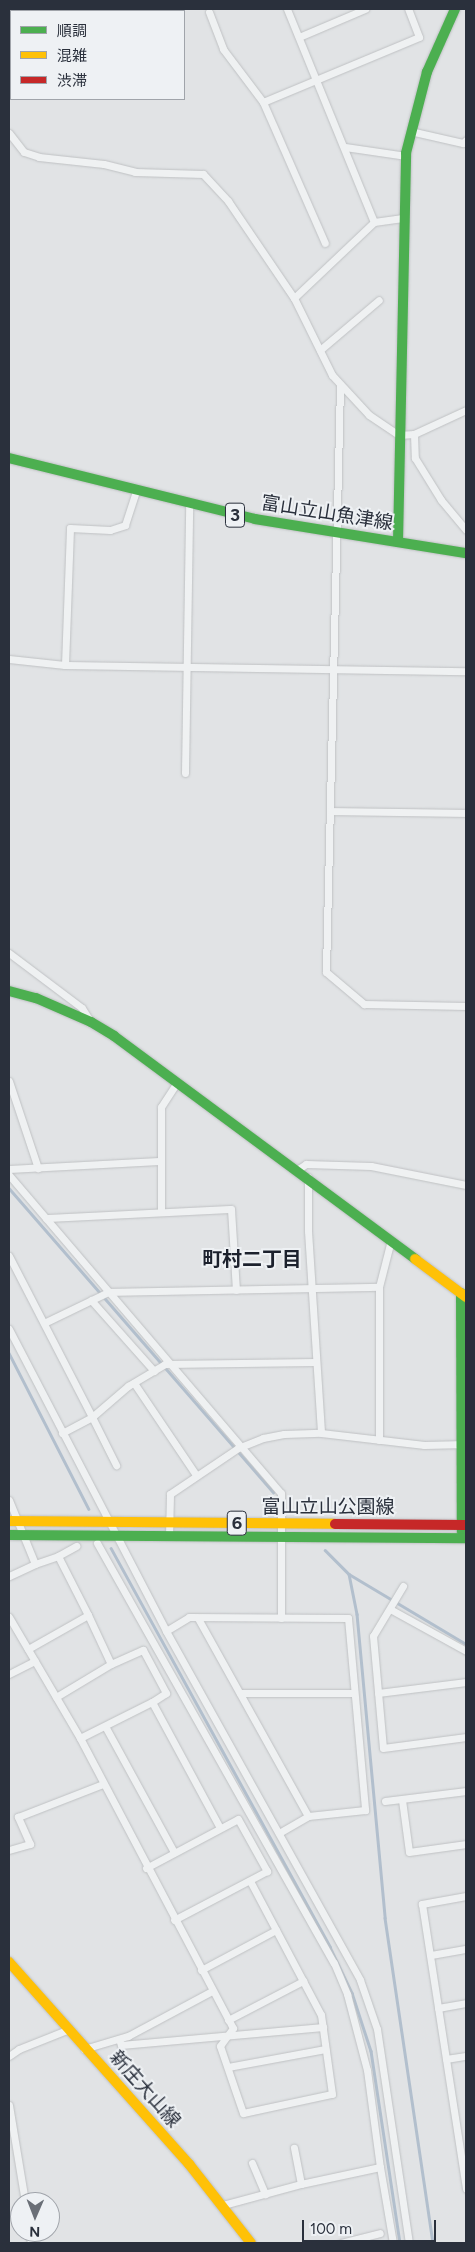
<!DOCTYPE html>
<html>
<head>
<meta charset="utf-8">
<style>
	body { margin:0 }
	#map { position:relative; width:475px; height:2252px; overflow:hidden; background:#e1e3e5; font-family:Figtree,"Noto Sans JP",sans-serif }
	div>[style] { position:absolute }
	.stream>* { height:2.5px; margin:-1.25px; padding:0 1.25px; transform-origin:1.25px; border-radius:1.25px; background:#b2bfcd }
	.roads { filter:drop-shadow(0 0 1px #bfc1c3) drop-shadow(0 0 1px #bfc1c3) }
	.street>* { height:7px; margin:-3.5px; padding:0 3.5px; transform-origin:3.5px; border-radius:3.5px; background:#eff1f2 }
	.fast>* { height:10px; margin:-5px; padding:0 5px; transform-origin:5px; border-radius:5px; background:#4caf50 }
	.slow>* { height:10px; margin:-5px; padding:0 5px; transform-origin:5px; border-radius:5px; background:#ffc107 }
	.jam>* { height:10px; margin:-5px; padding:0 5px; transform-origin:5px; border-radius:5px; background:#c62828 }
	span { translate:-50% -50%; white-space:nowrap; text-align:center; line-height:1.15; -webkit-text-stroke:4px #eef1f4; paint-order:stroke }
	.shield-label span { padding:1px 4px; background:#eef1f4; border:1px solid; border-radius:4px; -webkit-text-stroke-width:0 }
	.shield-label { font-size:18px; color:#2a303c; font-weight:700 }
	.street-label { font-size:19px; color:#2a303c }
	.neighbourhood-label { font-size:20px; color:#1c212d; font-weight:700 }
	.frame { position:absolute; inset:0; border:10px solid #2a303c; pointer-events:none }
	.legend { position:absolute; left:10px; top:10px; width:175px; height:90px; box-sizing:border-box; background:#eef1f4; border:1px solid #a0a4aa; margin:0; padding:6px 9px; list-style:none; font-size:15px; color:#2a303c }
	.legend li { display:flex; align-items:center; gap:10px; height:25px }
	.legend b { width:25px; border:1px solid #a0a4aa }
	.north { position:absolute; left:10px; top:2192px; width:50px; height:50px; box-sizing:border-box; background:#eef1f4; border:1px solid #a0a4aa; border-radius:50%; rotate:181deg; font-size:14px; font-weight:700; line-height:20px; text-align:center; color:#2a303c }
	.north::after { content:''; display:block; margin:auto; width:18px; height:22px; background:#6a6f77; clip-path:polygon(50% 0,100% 100%,50% 72%,0 100%) }
	.scale { position:absolute; left:302px; top:2220px; width:134px; height:22px; box-sizing:border-box; border:2px solid #2a303c; border-top:0; padding-left:6px; font-size:15px; line-height:18px; white-space:nowrap; color:#2a303c; -webkit-text-stroke:4px #eef1f4; paint-order:stroke }
</style>
</head>
<body>
<div id="map">
	<div class="stream">
		<div style="left:9px;top:1188px;width:403px;rotate:49deg"></div>
		<div style="left:9px;top:1353px;width:175px;rotate:62.9deg"></div>
		<div style="left:111px;top:1548px;width:455px;rotate:61.2deg"></div>
		<div style="left:330px;top:1947px;width:51px;rotate:64.4deg"></div>
		<div style="left:352px;top:1993px;width:61px;rotate:71.9deg"></div>
		<div style="left:371px;top:2051px;width:194px;rotate:81.4deg"></div>
		<div style="left:325px;top:1550px;width:34px;rotate:45deg"></div>
		<div style="left:349px;top:1574px;width:136px;rotate:30.9deg"></div>
		<div style="left:349px;top:1574px;width:41px;rotate:78.7deg"></div>
		<div style="left:357px;top:1614px;width:305px;rotate:84.7deg"></div>
		<div style="left:385px;top:1918px;width:329px;rotate:81.6deg"></div>
	</div>
	<div class="roads">
		<div class="street">
			<div style="left:287px;top:9px;width:230px;rotate:67.8deg"></div>
			<div style="left:209px;top:12px;width:40px;rotate:69deg"></div>
			<div style="left:223px;top:49px;width:66px;rotate:53deg"></div>
			<div style="left:263px;top:102px;width:169px;rotate:-22.6deg"></div>
			<div style="left:419px;top:37px;width:30px;rotate:-111deg"></div>
			<div style="left:299px;top:37px;width:72px;rotate:-23deg"></div>
			<div style="left:263px;top:102px;width:154px;rotate:66.3deg"></div>
			<div style="left:410px;top:131px;width:54px;rotate:12.8deg"></div>
			<div style="left:463px;top:143px;width:4px;rotate:-45deg"></div>
			<div style="left:9px;top:133px;width:24px;rotate:52deg"></div>
			<div style="left:24px;top:152px;width:16px;rotate:18deg"></div>
			<div style="left:39px;top:157px;width:65px;rotate:6.1deg"></div>
			<div style="left:104px;top:164px;width:32px;rotate:14deg"></div>
			<div style="left:135px;top:172px;width:68px;rotate:1.7deg"></div>
			<div style="left:203px;top:174px;width:37px;rotate:47deg"></div>
			<div style="left:228px;top:201px;width:117px;rotate:55.8deg"></div>
			<div style="left:294px;top:298px;width:86px;rotate:63.7deg"></div>
			<div style="left:332px;top:375px;width:54px;rotate:47.2deg"></div>
			<div style="left:369px;top:415px;width:36px;rotate:34deg"></div>
			<div style="left:399px;top:435px;width:15px;rotate:-4deg"></div>
			<div style="left:414px;top:434px;width:57px;rotate:-24.8deg"></div>
			<div style="left:345px;top:147px;width:62px;rotate:8.4deg"></div>
			<div style="left:294px;top:298px;width:110px;rotate:-43.5deg"></div>
			<div style="left:374px;top:222px;width:29px;rotate:-8deg"></div>
			<div style="left:320px;top:350px;width:77px;rotate:-40.3deg"></div>
			<div style="left:340px;top:385px;width:587px;rotate:91.37deg"></div>
			<div style="left:326px;top:972px;width:50px;rotate:40.1deg"></div>
			<div style="left:364px;top:1004px;width:102px;rotate:1.1deg"></div>
			<div style="left:414px;top:434px;width:24px;rotate:88deg"></div>
			<div style="left:415px;top:458px;width:49px;rotate:58.2deg"></div>
			<div style="left:441px;top:500px;width:39px;rotate:50deg"></div>
			<div style="left:9px;top:659px;width:56px;rotate:6.1deg"></div>
			<div style="left:65px;top:665px;width:401px;rotate:0.9deg"></div>
			<div style="left:65px;top:665px;width:137px;rotate:-87.9deg"></div>
			<div style="left:70px;top:528px;width:40px;rotate:2.9deg"></div>
			<div style="left:110px;top:530px;width:16px;rotate:-18deg"></div>
			<div style="left:125px;top:525px;width:36px;rotate:-72deg"></div>
			<div style="left:185px;top:773px;width:268px;rotate:-89.1deg"></div>
			<div style="left:331px;top:811px;width:135px;rotate:0.8deg"></div>
			<div style="left:9px;top:953px;width:91px;rotate:37deg"></div>
			<div style="left:82px;top:1008px;width:15px;rotate:58deg"></div>
			<div style="left:9px;top:1081px;width:92px;rotate:71.6deg"></div>
			<div style="left:9px;top:1169px;width:150px;rotate:-3.1deg"></div>
			<div style="left:297px;top:1170px;width:11px;rotate:-34deg"></div>
			<div style="left:306px;top:1164px;width:65px;rotate:1.8deg"></div>
			<div style="left:371px;top:1166px;width:97px;rotate:11.3deg"></div>
			<div style="left:9px;top:1175px;width:418px;rotate:49.5deg"></div>
			<div style="left:281px;top:1493px;width:125px;rotate:90deg"></div>
			<div style="left:308px;top:1177px;width:54px;rotate:90deg"></div>
			<div style="left:308px;top:1231px;width:202px;rotate:86.3deg"></div>
			<div style="left:161px;top:1212px;width:105px;rotate:-90deg"></div>
			<div style="left:161px;top:1107px;width:30px;rotate:-57deg"></div>
			<div style="left:46px;top:1218px;width:185px;rotate:-2.8deg"></div>
			<div style="left:231px;top:1209px;width:81px;rotate:86.5deg"></div>
			<div style="left:9px;top:1256px;width:181px;rotate:62.7deg"></div>
			<div style="left:92px;top:1417px;width:48px;rotate:-40.7deg"></div>
			<div style="left:128px;top:1386px;width:43px;rotate:-30.7deg"></div>
			<div style="left:165px;top:1364px;width:151px;rotate:-0.8deg"></div>
			<div style="left:91px;top:1300px;width:95px;rotate:48.4deg"></div>
			<div style="left:44px;top:1323px;width:71px;rotate:-25.8deg"></div>
			<div style="left:108px;top:1292px;width:271px;rotate:-1.1deg"></div>
			<div style="left:9px;top:1329px;width:340px;rotate:62.5deg"></div>
			<div style="left:166px;top:1631px;width:399px;rotate:60.9deg"></div>
			<div style="left:360px;top:1980px;width:52px;rotate:70.9deg"></div>
			<div style="left:377px;top:2029px;width:216px;rotate:81.5deg"></div>
			<div style="left:134px;top:1383px;width:111px;rotate:56deg"></div>
			<div style="left:62px;top:1433px;width:34px;rotate:-28deg"></div>
			<div style="left:92px;top:1417px;width:54px;rotate:63.4deg"></div>
			<div style="left:379px;top:1440px;width:153px;rotate:-90deg"></div>
			<div style="left:379px;top:1287px;width:49px;rotate:-75.7deg"></div>
			<div style="left:9px;top:1500px;width:69px;rotate:67.9deg"></div>
			<div style="left:35px;top:1564px;width:29px;rotate:155deg"></div>
			<div style="left:169px;top:1536px;width:42px;rotate:-88.6deg"></div>
			<div style="left:170px;top:1494px;width:82px;rotate:-34.1deg"></div>
			<div style="left:238px;top:1448px;width:27px;rotate:-22deg"></div>
			<div style="left:263px;top:1438px;width:21px;rotate:-11deg"></div>
			<div style="left:284px;top:1434px;width:37px;rotate:-2deg"></div>
			<div style="left:321px;top:1433px;width:104px;rotate:6.6deg"></div>
			<div style="left:424px;top:1445px;width:42px;rotate:-1.4deg"></div>
			<div style="left:97px;top:1543px;width:482px;rotate:60.6deg"></div>
			<div style="left:334px;top:1963px;width:34px;rotate:67deg"></div>
			<div style="left:347px;top:1994px;width:79px;rotate:75.3deg"></div>
			<div style="left:367px;top:2070px;width:98px;rotate:82.4deg"></div>
			<div style="left:380px;top:2167px;width:81px;rotate:167.9deg"></div>
			<div style="left:301px;top:2184px;width:37px;rotate:-101deg"></div>
			<div style="left:58px;top:1556px;width:21px;rotate:-29deg"></div>
			<div style="left:35px;top:1564px;width:24px;rotate:-19deg"></div>
			<div style="left:58px;top:1556px;width:66px;rotate:63deg"></div>
			<div style="left:403px;top:1586px;width:58px;rotate:121deg"></div>
			<div style="left:373px;top:1636px;width:112px;rotate:84.9deg"></div>
			<div style="left:383px;top:1748px;width:84px;rotate:-7.5deg"></div>
			<div style="left:390px;top:1609px;width:87px;rotate:28.9deg"></div>
			<div style="left:9px;top:1617px;width:140px;rotate:59.6deg"></div>
			<div style="left:80px;top:1738px;width:328px;rotate:62.2deg"></div>
			<div style="left:233px;top:2028px;width:22px;rotate:126deg"></div>
			<div style="left:220px;top:2046px;width:71px;rotate:71.1deg"></div>
			<div style="left:243px;top:2113px;width:91px;rotate:-12.1deg"></div>
			<div style="left:332px;top:2094px;width:80px;rotate:-97.9deg"></div>
			<div style="left:321px;top:2015px;width:152px;rotate:-117.9deg"></div>
			<div style="left:166px;top:1631px;width:27px;rotate:-31deg"></div>
			<div style="left:189px;top:1617px;width:159px;rotate:0.4deg"></div>
			<div style="left:348px;top:1618px;width:193px;rotate:84.9deg"></div>
			<div style="left:365px;top:1810px;width:57px;rotate:174deg"></div>
			<div style="left:308px;top:1816px;width:227px;rotate:-119.1deg"></div>
			<div style="left:28px;top:1649px;width:69px;rotate:-29.5deg"></div>
			<div style="left:88px;top:1615px;width:54px;rotate:64.9deg"></div>
			<div style="left:9px;top:1674px;width:29px;rotate:-27deg"></div>
			<div style="left:240px;top:1693px;width:113px"></div>
			<div style="left:378px;top:1693px;width:89px;rotate:-7.1deg"></div>
			<div style="left:56px;top:1697px;width:64px;rotate:-31deg"></div>
			<div style="left:111px;top:1664px;width:35px;rotate:-24deg"></div>
			<div style="left:143px;top:1650px;width:49px;rotate:61.9deg"></div>
			<div style="left:166px;top:1693px;width:17px;rotate:147deg"></div>
			<div style="left:105px;top:1726px;width:144px;rotate:61.3deg"></div>
			<div style="left:80px;top:1738px;width:80px;rotate:-26.6deg"></div>
			<div style="left:152px;top:1702px;width:143px;rotate:61.6deg"></div>
			<div style="left:402px;top:1800px;width:52px;rotate:82.3deg"></div>
			<div style="left:409px;top:1852px;width:58px;rotate:-8deg"></div>
			<div style="left:385px;top:1801px;width:82px;rotate:-7deg"></div>
			<div style="left:279px;top:1833px;width:34px;rotate:-30deg"></div>
			<div style="left:9px;top:1850px;width:22px;rotate:-16deg"></div>
			<div style="left:30px;top:1844px;width:30px;rotate:-114deg"></div>
			<div style="left:18px;top:1817px;width:91px;rotate:-21.2deg"></div>
			<div style="left:146px;top:1868px;width:104px;rotate:-28deg"></div>
			<div style="left:238px;top:1819px;width:60px;rotate:60.9deg"></div>
			<div style="left:267px;top:1871px;width:105px;rotate:152.2deg"></div>
			<div style="left:466px;top:1896px;width:45px;rotate:169.7deg"></div>
			<div style="left:422px;top:1904px;width:288px;rotate:81.2deg"></div>
			<div style="left:431px;top:1955px;width:36px;rotate:-10deg"></div>
			<div style="left:201px;top:1970px;width:85px;rotate:-28.1deg"></div>
			<div style="left:438px;top:2008px;width:28px;rotate:-10deg"></div>
			<div style="left:228px;top:2020px;width:85px;rotate:-27.5deg"></div>
			<div style="left:119px;top:2039px;width:6px;rotate:72deg"></div>
			<div style="left:121px;top:2045px;width:203px;rotate:-5.1deg"></div>
			<div style="left:84px;top:2049px;width:46px;rotate:-16.5deg"></div>
			<div style="left:128px;top:2036px;width:95px;rotate:-28.2deg"></div>
			<div style="left:9px;top:2056px;width:12px;rotate:-35deg"></div>
			<div style="left:19px;top:2049px;width:52px;rotate:-21.6deg"></div>
			<div style="left:446px;top:2059px;width:20px;rotate:-9deg"></div>
			<div style="left:228px;top:2067px;width:99px;rotate:-10.5deg"></div>
			<div style="left:9px;top:2105px;width:98px;rotate:80.6deg"></div>
			<div style="left:252px;top:2163px;width:34px;rotate:67deg"></div>
			<div style="left:380px;top:2167px;width:77px;rotate:80.3deg"></div>
			<div style="left:223px;top:2205px;width:81px;rotate:-15.1deg"></div>
			<div style="left:29px;top:2232px;width:11px;rotate:80deg"></div>
			<div style="left:341px;top:2243px;width:40px;rotate:-14.4deg"></div>
		</div>
		<div class="fast">
			<div style="left:9px;top:458px;width:253px;rotate:13.9deg"></div>
			<div style="left:255px;top:519px;width:214px;rotate:9.2deg"></div>
			<div style="left:398px;top:542px;width:389px;rotate:-88.8deg"></div>
			<div style="left:406px;top:153px;width:84px;rotate:-75.5deg"></div>
			<div style="left:427px;top:72px;width:69px;rotate:-66deg"></div>
			<div style="left:9px;top:991px;width:28px;rotate:15deg"></div>
			<div style="left:36px;top:998px;width:60px;rotate:23.6deg"></div>
			<div style="left:91px;top:1022px;width:27px;rotate:31deg"></div>
			<div style="left:114px;top:1036px;width:375px;rotate:36.5deg"></div>
			<div style="left:461px;top:1293px;width:239px;rotate:89.8deg"></div>
			<div style="left:9px;top:1535px;width:457px;rotate:0.4deg"></div>
		</div>
		<div class="slow">
			<div style="left:415px;top:1259px;width:64px;rotate:36.7deg"></div>
			<div style="left:9px;top:1521px;width:326px;rotate:0.5deg"></div>
			<div style="left:9px;top:1962px;width:271px;rotate:48.3deg"></div>
			<div style="left:189px;top:2164px;width:100px;rotate:51.9deg"></div>
		</div>
		<div class="jam">
			<div style="left:335px;top:1524px;width:131px;rotate:0.4deg"></div>
		</div>
	</div>
	<div class="shield-label">
		<span style="left:235px;top:515px">3</span>
		<span style="left:237px;top:1523px">6</span>
	</div>
	<div class="street-label">
		<span style="left:327px;top:513px;rotate:9deg">富山立山魚津線</span>
		<span style="left:328px;top:1507px">富山立山公園線</span>
		<span style="left:145px;top:2089px;rotate:48deg">新庄大山線</span>
	</div>
	<div class="neighbourhood-label">
		<span style="left:252px;top:1259px">町村二丁目</span>
	</div>
	<div class="frame"></div>
	<ul class="legend">
	<li><b style="height:6px;background:#4caf50"></b>順調</li>
	<li><b style="height:6px;background:#ffc107"></b>混雑</li>
	<li><b style="height:6px;background:#c62828"></b>渋滞</li>
	</ul>
	<div class="north">N</div>
	<div class="scale">100 m</div>
</div>
</body>
</html>
